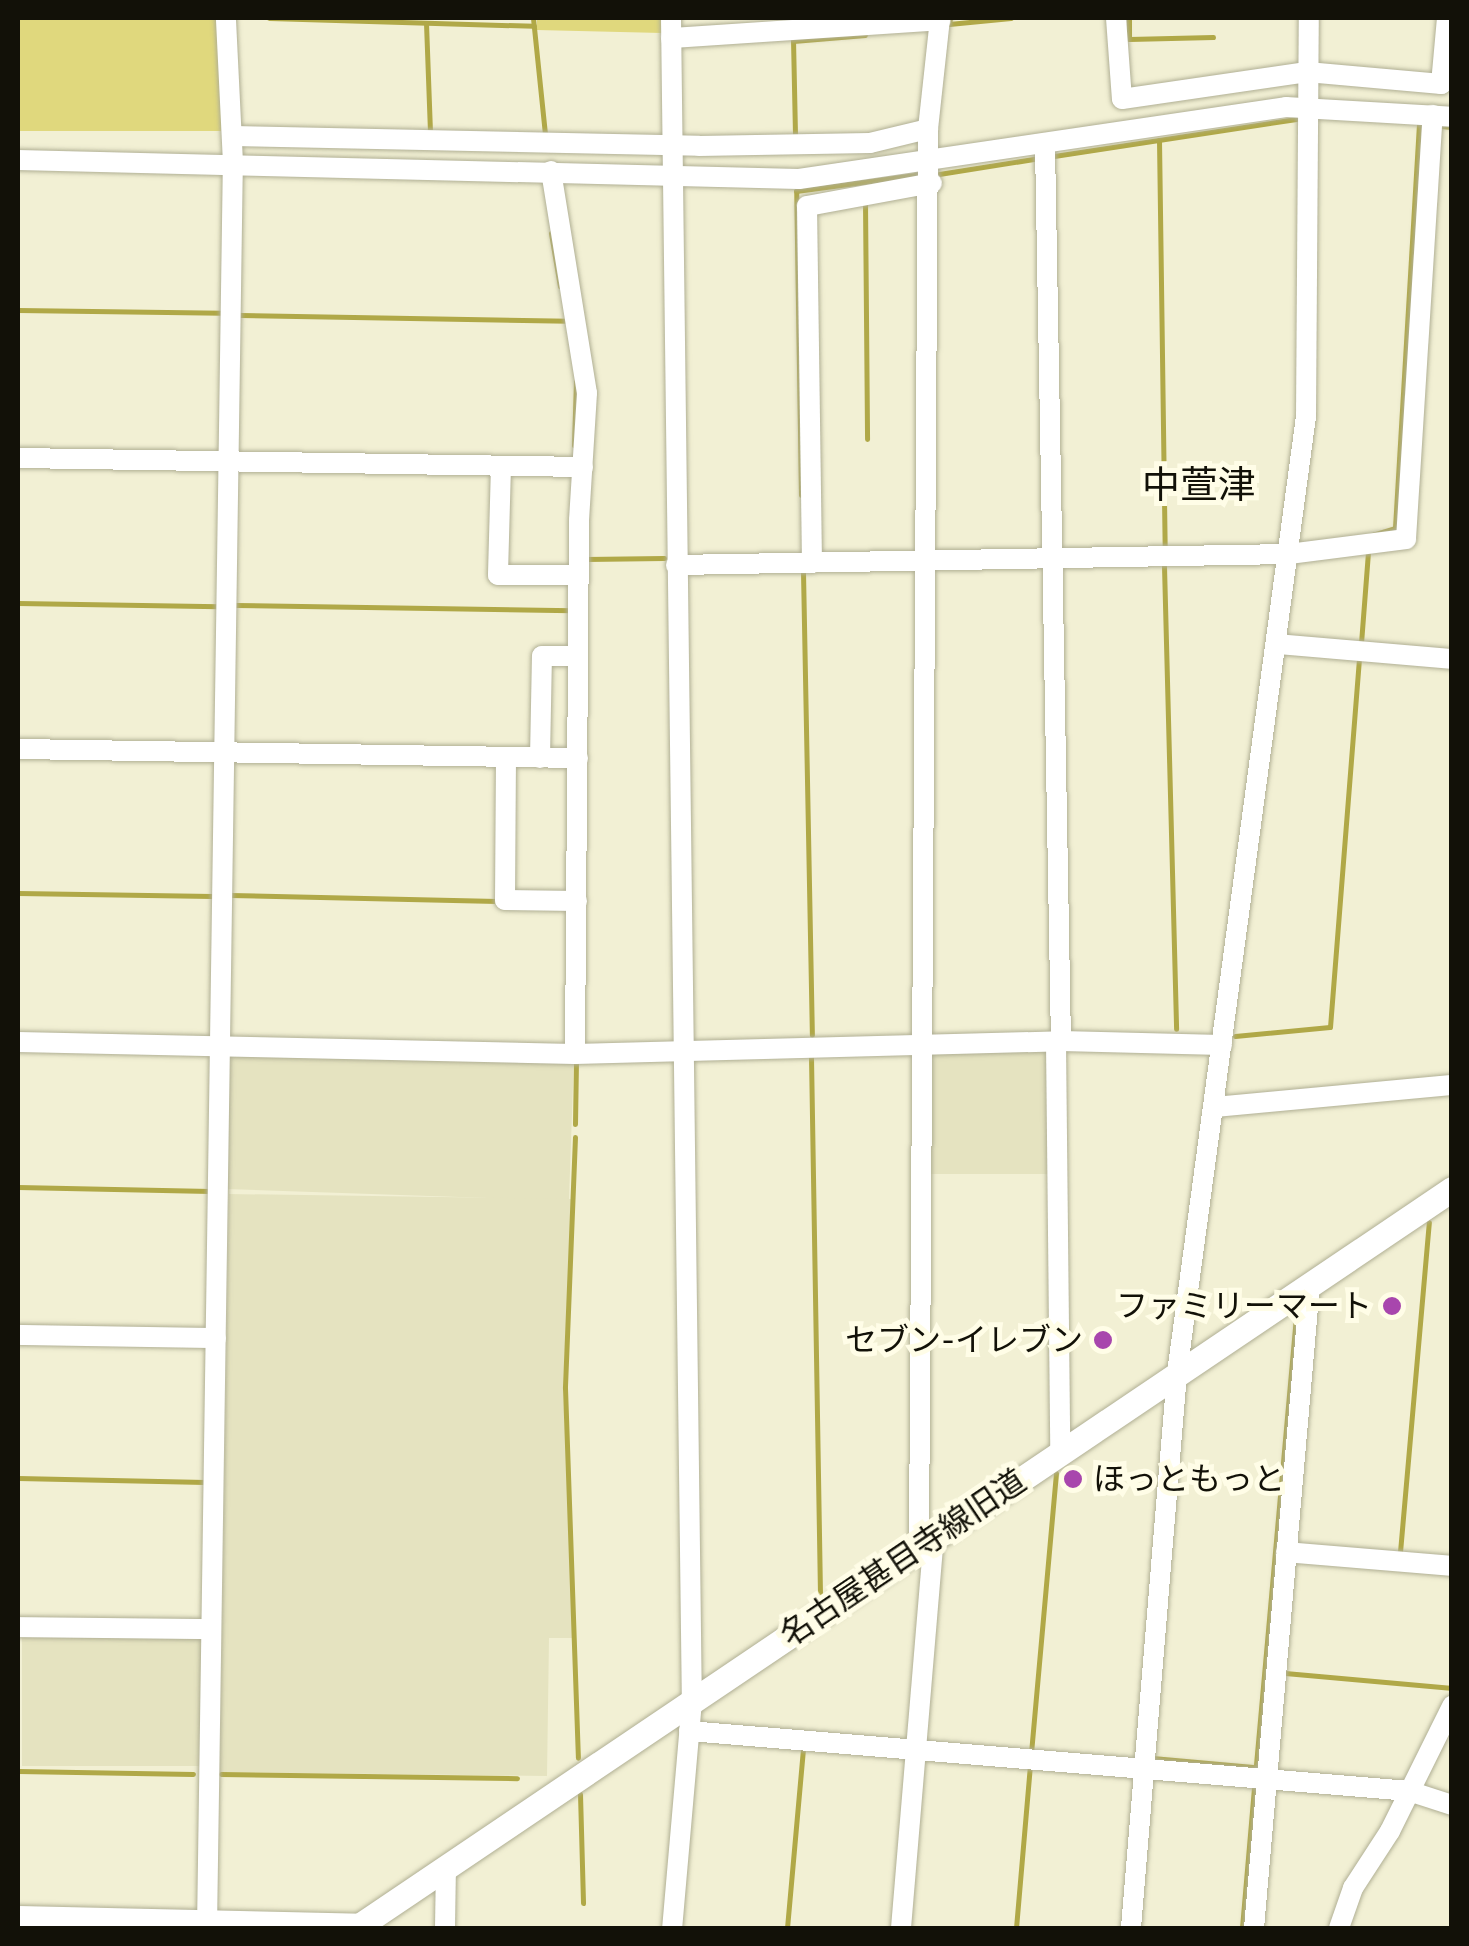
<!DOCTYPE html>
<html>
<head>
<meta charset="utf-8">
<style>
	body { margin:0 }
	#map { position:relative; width:1469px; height:1946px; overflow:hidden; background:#f2f0d4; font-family:"Roboto Serif","Noto Sans JP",serif }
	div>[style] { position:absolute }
	.built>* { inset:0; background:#e5e3c0; transform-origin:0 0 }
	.green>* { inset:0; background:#e0d87d; transform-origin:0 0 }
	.stream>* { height:5px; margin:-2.5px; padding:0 2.5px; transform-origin:2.5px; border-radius:2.5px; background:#b0a847 }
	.roads { filter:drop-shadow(0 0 2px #b0af94) drop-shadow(0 0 2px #b0af94) }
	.minor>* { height:20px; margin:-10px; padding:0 10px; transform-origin:10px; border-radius:10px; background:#fff }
	.tertiary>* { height:25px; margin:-12.5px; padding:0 12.5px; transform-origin:12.5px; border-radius:12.5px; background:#fff }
	.dots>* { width:28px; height:28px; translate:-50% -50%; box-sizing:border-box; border:5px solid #fffde7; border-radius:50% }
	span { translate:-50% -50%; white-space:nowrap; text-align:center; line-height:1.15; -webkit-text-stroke:10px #fffde7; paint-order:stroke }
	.poi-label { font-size:32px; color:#121108 }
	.right { translate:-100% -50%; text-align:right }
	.left { translate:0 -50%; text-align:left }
	.street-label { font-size:32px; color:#121108 }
	.quarter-label { font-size:38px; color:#121108 }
	.frame { position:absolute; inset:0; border:20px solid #121108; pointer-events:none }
</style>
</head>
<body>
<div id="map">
	<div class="built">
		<div style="left:1052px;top:1049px;width:125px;height:123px;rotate:90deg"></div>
		<div style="left:231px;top:1050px;width:343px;height:139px;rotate:2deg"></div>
		<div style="clip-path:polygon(229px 1194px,572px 1199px,563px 1389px,575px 1638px,549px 1638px,547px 1776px,220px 1772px)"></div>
		<div style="left:22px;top:1633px;width:182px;height:133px"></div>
	</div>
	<div class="green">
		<div style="left:18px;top:18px;width:203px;height:113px"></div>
		<div style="clip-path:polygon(537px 18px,662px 18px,662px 33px,537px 30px)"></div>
	</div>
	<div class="stream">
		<div style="left:269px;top:18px;width:265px;rotate:1.7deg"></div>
		<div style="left:533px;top:18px;width:118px;rotate:84.1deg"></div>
		<div style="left:950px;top:18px;width:6px;rotate:99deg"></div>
		<div style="left:949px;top:24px;width:62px;rotate:-5.5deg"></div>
		<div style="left:1129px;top:18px;width:21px;rotate:90deg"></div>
		<div style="left:1129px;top:39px;width:84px;rotate:-1.4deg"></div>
		<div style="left:426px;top:23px;width:107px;rotate:87.9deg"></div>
		<div style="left:793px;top:39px;width:97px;rotate:88.8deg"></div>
		<div style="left:793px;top:41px;width:72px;rotate:-4.8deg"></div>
		<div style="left:1441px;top:126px;width:11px;rotate:5deg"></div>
		<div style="left:1159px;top:140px;width:409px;rotate:89.2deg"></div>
		<div style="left:1054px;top:156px;width:245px;rotate:-8.7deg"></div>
		<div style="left:939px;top:174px;width:102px;rotate:-9deg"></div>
		<div style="left:865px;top:202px;width:237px;rotate:89.5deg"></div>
		<div style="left:551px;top:233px;width:54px;rotate:80.4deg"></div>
		<div style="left:18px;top:310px;width:204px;rotate:0.8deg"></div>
		<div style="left:240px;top:315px;width:328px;rotate:1deg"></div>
		<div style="left:574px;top:445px;width:64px;rotate:-88.2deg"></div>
		<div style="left:801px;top:495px;width:304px;rotate:-90.9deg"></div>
		<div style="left:796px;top:191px;width:128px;rotate:-7.6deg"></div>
		<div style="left:1369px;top:536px;width:27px;rotate:-17deg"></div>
		<div style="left:1395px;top:528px;width:404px;rotate:-86.6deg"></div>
		<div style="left:586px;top:559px;width:78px;rotate:-0.7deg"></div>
		<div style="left:1164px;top:566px;width:463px;rotate:88.5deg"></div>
		<div style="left:803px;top:572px;width:463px;rotate:88.9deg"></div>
		<div style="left:18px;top:603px;width:201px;rotate:0.9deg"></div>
		<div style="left:235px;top:605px;width:337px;rotate:0.9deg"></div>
		<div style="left:1361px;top:643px;width:91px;rotate:-85.6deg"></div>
		<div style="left:18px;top:893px;width:194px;rotate:0.9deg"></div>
		<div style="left:230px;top:895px;width:267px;rotate:1.3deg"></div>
		<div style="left:1235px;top:1036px;width:95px;rotate:-5.4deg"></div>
		<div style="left:1330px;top:1027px;width:367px;rotate:-85.5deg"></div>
		<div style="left:811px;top:1057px;width:538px;rotate:89.04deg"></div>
		<div style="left:575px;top:1124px;width:63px;rotate:-89.1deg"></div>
		<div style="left:575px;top:1137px;width:251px;rotate:92.3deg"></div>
		<div style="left:565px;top:1388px;width:370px;rotate:88deg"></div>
		<div style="left:18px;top:1187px;width:192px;rotate:1.2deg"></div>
		<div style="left:18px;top:1478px;width:187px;rotate:1.2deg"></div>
		<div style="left:1400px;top:1552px;width:331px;rotate:-85deg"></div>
		<div style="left:1285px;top:1673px;width:168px;rotate:5.1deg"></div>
		<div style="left:1031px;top:1753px;width:281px;rotate:-84.9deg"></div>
		<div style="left:1152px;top:1758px;width:101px;rotate:5.1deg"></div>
		<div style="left:1256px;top:1765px;width:458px;rotate:-84.9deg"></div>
		<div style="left:18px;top:1771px;width:175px;rotate:1deg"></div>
		<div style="left:221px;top:1774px;width:296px;rotate:0.8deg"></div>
		<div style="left:580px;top:1794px;width:109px;rotate:88.4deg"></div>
		<div style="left:787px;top:1928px;width:180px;rotate:-84.9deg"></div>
		<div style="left:1016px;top:1928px;width:163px;rotate:-85.1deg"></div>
		<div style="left:1242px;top:1928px;width:142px;rotate:-85.1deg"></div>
	</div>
	<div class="roads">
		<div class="minor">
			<div style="left:671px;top:18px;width:1683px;rotate:89.29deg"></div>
			<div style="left:692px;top:1701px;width:228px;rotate:95deg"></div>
			<div style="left:1116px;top:18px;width:81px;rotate:85.8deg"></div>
			<div style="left:1122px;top:99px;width:187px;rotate:-8.3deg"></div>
			<div style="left:1307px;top:72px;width:135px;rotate:5.1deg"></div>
			<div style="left:1441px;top:84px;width:66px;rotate:-84.8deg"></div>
			<div style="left:671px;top:38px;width:270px;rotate:-3.8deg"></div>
			<div style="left:233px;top:136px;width:466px;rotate:1.2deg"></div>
			<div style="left:699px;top:146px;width:171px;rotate:-1deg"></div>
			<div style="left:870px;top:143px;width:60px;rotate:-13.6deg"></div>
			<div style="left:1045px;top:145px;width:896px;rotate:88.98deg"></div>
			<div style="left:18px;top:160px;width:781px;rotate:1.39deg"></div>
			<div style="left:799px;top:179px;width:492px;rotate:-8.4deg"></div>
			<div style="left:1286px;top:107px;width:166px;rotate:3.4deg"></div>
			<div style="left:551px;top:171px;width:225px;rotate:80.8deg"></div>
			<div style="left:587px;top:393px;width:127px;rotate:93.6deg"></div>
			<div style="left:579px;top:520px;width:534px;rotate:90.43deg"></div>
			<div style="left:18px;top:458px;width:565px;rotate:0.91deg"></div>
			<div style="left:501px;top:466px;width:109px;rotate:91.6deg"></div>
			<div style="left:498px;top:575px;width:80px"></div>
			<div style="left:812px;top:563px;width:357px;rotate:-90.8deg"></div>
			<div style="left:807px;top:206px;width:127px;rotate:-10.4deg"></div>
			<div style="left:676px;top:565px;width:613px;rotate:-1.03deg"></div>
			<div style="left:1289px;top:554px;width:118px;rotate:-7.3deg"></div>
			<div style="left:1406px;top:539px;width:425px;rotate:-86.4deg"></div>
			<div style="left:1277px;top:644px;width:176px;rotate:4.9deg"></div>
			<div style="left:18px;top:749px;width:560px;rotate:0.92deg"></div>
			<div style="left:506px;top:757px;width:143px;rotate:90.4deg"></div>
			<div style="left:505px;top:900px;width:72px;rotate:0.8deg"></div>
			<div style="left:540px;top:758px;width:102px;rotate:-88.9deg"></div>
			<div style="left:542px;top:656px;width:36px"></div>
			<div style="left:18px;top:1042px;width:557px;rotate:1.23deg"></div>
			<div style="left:575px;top:1054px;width:486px;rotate:-1.5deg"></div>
			<div style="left:1061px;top:1041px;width:161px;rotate:1.4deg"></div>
			<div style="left:1056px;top:1042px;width:410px;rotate:89.4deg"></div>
			<div style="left:1214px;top:1107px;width:239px;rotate:-5.3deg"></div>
			<div style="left:18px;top:1335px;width:198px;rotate:0.9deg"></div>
			<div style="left:919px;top:1547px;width:1418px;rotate:-89.64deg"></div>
			<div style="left:928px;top:129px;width:112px;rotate:-83.8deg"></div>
			<div style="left:1286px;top:1552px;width:167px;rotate:4.8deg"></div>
			<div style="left:18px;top:1627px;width:193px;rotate:0.6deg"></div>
			<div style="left:689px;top:1731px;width:722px;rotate:4.76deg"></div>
			<div style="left:1409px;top:1791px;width:45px;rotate:18deg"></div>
			<div style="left:18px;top:1916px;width:345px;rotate:1.3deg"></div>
			<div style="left:207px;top:1928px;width:1765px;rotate:-89.16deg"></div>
			<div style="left:233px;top:163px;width:145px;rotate:-92.8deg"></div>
			<div style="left:445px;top:1928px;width:62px;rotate:-89.1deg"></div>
			<div style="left:901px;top:1928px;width:393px;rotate:-85.2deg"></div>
			<div style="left:1131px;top:1928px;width:557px;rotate:-85.26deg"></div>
			<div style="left:1177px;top:1373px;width:965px;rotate:-82.32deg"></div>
			<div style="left:1306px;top:417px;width:399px;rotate:-89.6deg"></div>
			<div style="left:1254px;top:1928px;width:646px;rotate:-85.03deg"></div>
			<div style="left:1339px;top:1928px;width:42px;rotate:-70.7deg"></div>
			<div style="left:1353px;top:1888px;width:68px;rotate:-57deg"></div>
			<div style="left:1390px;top:1831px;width:140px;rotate:-63.6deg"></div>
		</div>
		<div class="tertiary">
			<div style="left:356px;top:1928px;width:1322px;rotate:-33.99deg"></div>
		</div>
	</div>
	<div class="dots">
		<div style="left:1392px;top:1306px;background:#a846ad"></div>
		<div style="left:1103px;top:1340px;background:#a846ad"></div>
		<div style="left:1073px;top:1479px;background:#a846ad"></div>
	</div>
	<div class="poi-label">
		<span class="right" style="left:1372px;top:1306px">ファミリーマート</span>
		<span class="right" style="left:1083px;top:1340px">セブン-イレブン</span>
		<span class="left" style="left:1093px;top:1479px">ほっともっと</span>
	</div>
	<div class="street-label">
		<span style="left:903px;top:1558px;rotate:-34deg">名古屋甚目寺線旧道</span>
	</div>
	<div class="quarter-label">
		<span style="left:1199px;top:486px">中萱津</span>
	</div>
	<div class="frame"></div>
</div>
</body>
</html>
